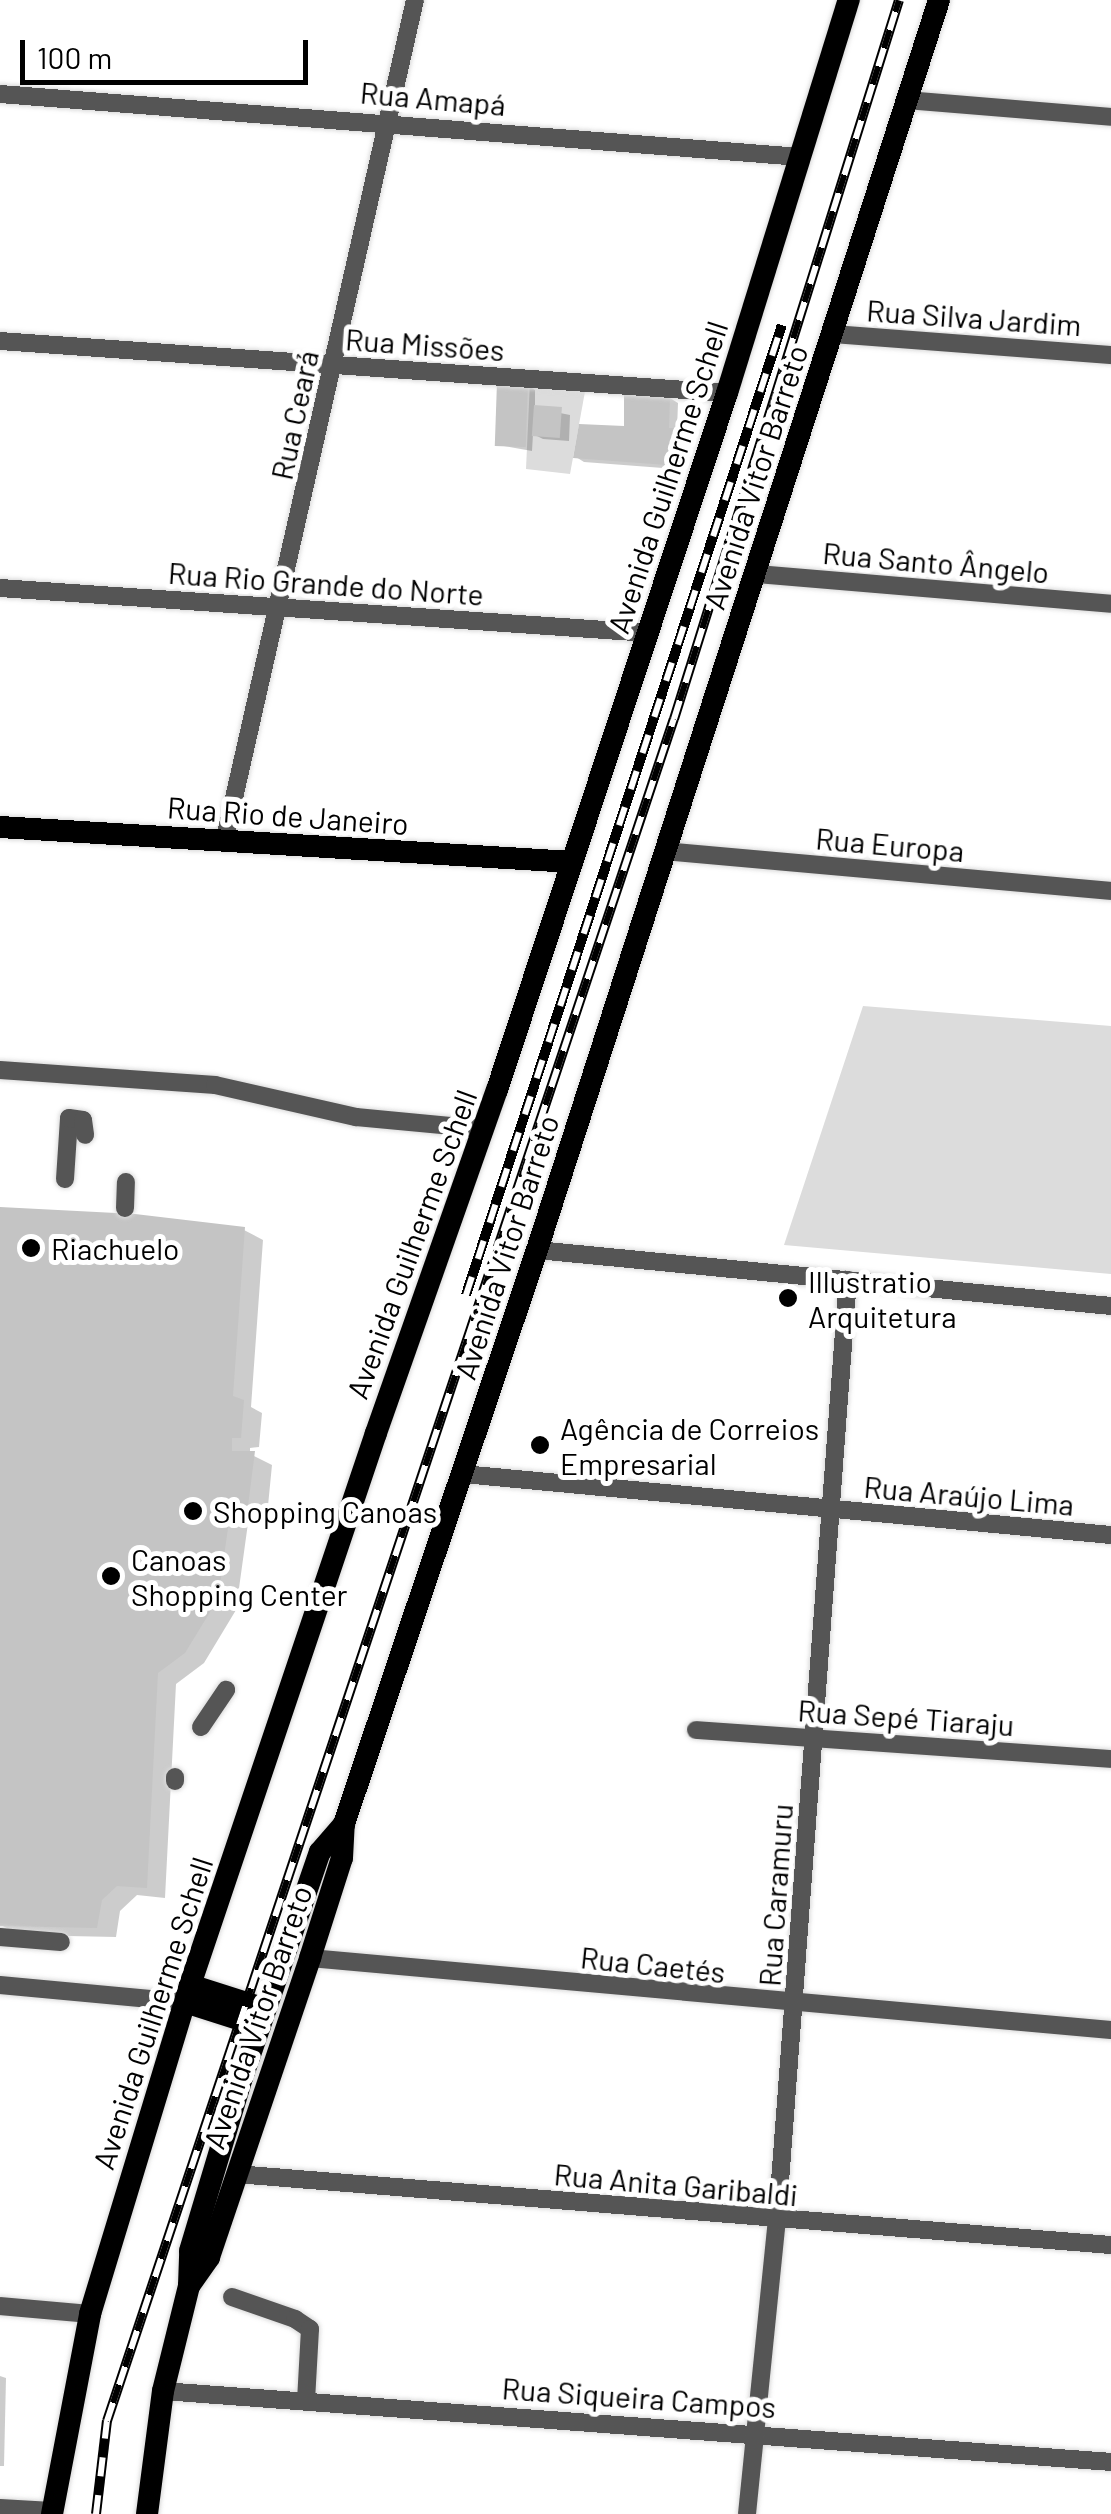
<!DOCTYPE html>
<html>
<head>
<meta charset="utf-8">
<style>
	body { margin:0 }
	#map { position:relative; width:1111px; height:2514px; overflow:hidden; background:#fff; font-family:Barlow,sans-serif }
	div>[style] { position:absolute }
	.green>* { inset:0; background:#dcdcdc }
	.shadow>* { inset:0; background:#0003 }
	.building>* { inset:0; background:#c4c4c4; transform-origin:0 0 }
	.roads { filter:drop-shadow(0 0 2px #dbdbdb) drop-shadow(0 0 2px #dbdbdb) }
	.minor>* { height:18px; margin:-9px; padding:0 9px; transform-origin:9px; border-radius:9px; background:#555 }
	.major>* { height:22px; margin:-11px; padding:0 11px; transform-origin:11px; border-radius:11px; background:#000 }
	.rail>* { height:10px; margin-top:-5px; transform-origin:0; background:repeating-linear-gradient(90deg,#fff 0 19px,#000 0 38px); box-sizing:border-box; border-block:2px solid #000 }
	.dots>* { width:28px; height:28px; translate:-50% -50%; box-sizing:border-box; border:5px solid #fff; border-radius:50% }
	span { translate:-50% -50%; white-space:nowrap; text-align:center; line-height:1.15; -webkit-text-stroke:10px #fff; paint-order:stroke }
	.street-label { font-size:30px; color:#000 }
	.poi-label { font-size:30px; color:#000 }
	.left { translate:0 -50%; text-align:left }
	.scale { position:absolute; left:20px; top:40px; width:288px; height:45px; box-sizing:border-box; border:5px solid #000; border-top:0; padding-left:12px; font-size:30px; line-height:35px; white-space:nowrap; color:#000; -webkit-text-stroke:8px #fff; paint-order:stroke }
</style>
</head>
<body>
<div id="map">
	<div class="green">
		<div style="clip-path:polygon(530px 382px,586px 386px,570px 474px,526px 469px)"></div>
		<div style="clip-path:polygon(863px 1006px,1111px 1026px,1111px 1274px,784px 1245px)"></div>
	</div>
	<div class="shadow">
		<div style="clip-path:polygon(527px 385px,535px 390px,535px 408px,570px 415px,569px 441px,543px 439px,533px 434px,532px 451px,498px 445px)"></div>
		<div style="clip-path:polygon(670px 398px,678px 403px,677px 430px,688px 435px,676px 469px,584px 462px,576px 457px)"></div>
		<div style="clip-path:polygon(0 1209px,244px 1230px,263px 1240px,251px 1407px,262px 1413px,259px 1447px,250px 1448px,250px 1454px,272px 1465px,267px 1516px,249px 1516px,236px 1610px,204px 1663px,176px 1684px,165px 1898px,137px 1895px,120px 1911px,116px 1937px,20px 1935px,1px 1925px)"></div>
		<div style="clip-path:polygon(0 2376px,6px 2378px,4px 2466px,0 2466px)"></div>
	</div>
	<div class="building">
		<div style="left:497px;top:382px;width:31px;height:64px;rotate:2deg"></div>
		<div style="clip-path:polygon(624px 392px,670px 396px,669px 428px,681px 428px,667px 465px,573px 458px,579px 424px,624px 426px)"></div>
		<div style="left:534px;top:405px;width:28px;height:31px;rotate:4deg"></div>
		<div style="clip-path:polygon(0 1207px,135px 1214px,245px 1227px,233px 1396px,244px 1400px,241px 1438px,232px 1438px,232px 1451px,255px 1451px,248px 1506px,231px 1507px,218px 1599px,185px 1653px,158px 1673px,147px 1888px,117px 1886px,102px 1900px,97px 1928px,0 1926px)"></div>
	</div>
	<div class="roads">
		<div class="minor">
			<div style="left:0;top:94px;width:803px;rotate:4.5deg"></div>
			<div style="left:906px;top:100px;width:206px;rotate:4.7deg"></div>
			<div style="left:832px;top:334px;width:280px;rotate:4.3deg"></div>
			<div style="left:0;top:341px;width:729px;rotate:4.09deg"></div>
			<div style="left:757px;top:574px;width:355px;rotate:4.8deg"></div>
			<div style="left:0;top:588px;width:650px;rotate:3.97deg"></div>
			<div style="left:224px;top:842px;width:863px;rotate:-77.22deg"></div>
			<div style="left:664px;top:851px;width:449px;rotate:5.1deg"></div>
			<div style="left:0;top:1070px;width:216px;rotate:4deg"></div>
			<div style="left:215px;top:1085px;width:145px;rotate:12.8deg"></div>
			<div style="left:356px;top:1117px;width:129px;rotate:5.4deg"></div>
			<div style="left:65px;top:1179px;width:61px;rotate:-86.2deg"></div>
			<div style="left:69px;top:1118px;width:14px;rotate:8deg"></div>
			<div style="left:83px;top:1120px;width:15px;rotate:82deg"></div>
			<div style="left:125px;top:1208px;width:26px;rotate:-88deg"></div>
			<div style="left:537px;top:1250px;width:577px;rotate:5.57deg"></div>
			<div style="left:463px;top:1474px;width:651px;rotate:5.38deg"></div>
			<div style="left:201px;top:1727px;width:45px;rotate:-56deg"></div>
			<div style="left:696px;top:1730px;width:416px;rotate:4deg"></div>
			<div style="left:175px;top:1777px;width:4px;rotate:90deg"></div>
			<div style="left:0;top:1937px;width:61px;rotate:4.7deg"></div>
			<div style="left:310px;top:1958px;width:804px;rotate:5.14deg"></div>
			<div style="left:0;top:1985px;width:186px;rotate:5.3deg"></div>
			<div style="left:236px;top:2174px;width:878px;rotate:4.64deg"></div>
			<div style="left:232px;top:2297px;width:67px;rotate:19.2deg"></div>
			<div style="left:295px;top:2319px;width:18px;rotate:34deg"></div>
			<div style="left:310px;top:2329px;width:71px;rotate:93.2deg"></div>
			<div style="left:0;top:2306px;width:90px;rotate:5.1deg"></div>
			<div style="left:163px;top:2391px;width:951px;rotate:4.28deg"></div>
			<div style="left:0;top:2508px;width:52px;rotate:3.3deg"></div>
			<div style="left:747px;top:2514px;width:295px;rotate:-84.2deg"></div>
			<div style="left:777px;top:2221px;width:944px;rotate:-85.69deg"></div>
		</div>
		<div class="major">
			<div style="left:0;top:827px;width:573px;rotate:3.5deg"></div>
			<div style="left:190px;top:1985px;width:79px;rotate:17.7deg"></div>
			<div style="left:185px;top:2002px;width:79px;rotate:17.7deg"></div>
			<div style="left:189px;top:2286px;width:35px;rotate:-88deg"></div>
			<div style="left:190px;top:2251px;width:181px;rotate:-73.3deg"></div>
			<div style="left:242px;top:2078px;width:239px;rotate:-71deg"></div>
			<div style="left:320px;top:1852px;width:37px;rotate:-49deg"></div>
			<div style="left:52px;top:2514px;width:204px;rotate:-79.2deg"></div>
			<div style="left:90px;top:2314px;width:344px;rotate:-73.1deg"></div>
			<div style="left:190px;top:1985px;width:582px;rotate:-71.38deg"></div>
			<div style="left:376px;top:1433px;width:364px;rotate:-70.6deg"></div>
			<div style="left:497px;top:1090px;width:734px;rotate:-71.74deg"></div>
			<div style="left:727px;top:393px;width:412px;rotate:-72.8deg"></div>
			<div style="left:147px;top:2514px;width:124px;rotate:-82.6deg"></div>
			<div style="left:163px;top:2391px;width:108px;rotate:-76.1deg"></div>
			<div style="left:189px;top:2286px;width:35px;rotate:-55deg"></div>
			<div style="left:209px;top:2257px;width:316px;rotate:-71.3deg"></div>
			<div style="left:310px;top:1958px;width:105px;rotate:-72.3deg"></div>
			<div style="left:342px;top:1858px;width:34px;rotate:-87deg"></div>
			<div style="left:344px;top:1824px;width:606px;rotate:-71.42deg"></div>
			<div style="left:537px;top:1250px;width:1313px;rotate:-72.17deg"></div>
		</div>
	</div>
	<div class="rail">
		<div style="left:466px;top:1295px;width:1020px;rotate:-71.96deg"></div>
		<div style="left:96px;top:2514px;width:94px;rotate:-83.3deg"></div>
		<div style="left:107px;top:2421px;width:1794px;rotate:-71.58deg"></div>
		<div style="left:674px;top:719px;width:753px;rotate:-72.62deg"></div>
	</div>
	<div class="dots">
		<div style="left:31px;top:1248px;background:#000"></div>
		<div style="left:788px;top:1298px;background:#000"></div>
		<div style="left:540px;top:1445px;background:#000"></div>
		<div style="left:193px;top:1511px;background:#000"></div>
		<div style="left:111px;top:1576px;background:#000"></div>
	</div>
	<div class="street-label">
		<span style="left:433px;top:98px;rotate:5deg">Rua Amapá</span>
		<span style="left:974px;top:317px;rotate:4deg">Rua Silva Jardim</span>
		<span style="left:425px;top:344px;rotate:4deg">Rua Missões</span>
		<span style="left:294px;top:415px;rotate:-78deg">Rua Ceará</span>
		<span style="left:667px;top:477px;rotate:-72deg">Avenida Guilherme Schell</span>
		<span style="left:755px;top:477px;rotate:-72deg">Avenida Vitor Barreto</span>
		<span style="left:936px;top:562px;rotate:5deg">Rua Santo Ângelo</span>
		<span style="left:326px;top:583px;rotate:4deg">Rua Rio Grande do Norte</span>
		<span style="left:288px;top:815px;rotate:4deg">Rua Rio de Janeiro</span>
		<span style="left:890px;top:844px;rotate:5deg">Rua Europa</span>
		<span style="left:411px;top:1244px;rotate:-70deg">Avenida Guilherme Schell</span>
		<span style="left:506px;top:1247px;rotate:-72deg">Avenida Vitor Barreto</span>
		<span style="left:969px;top:1495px;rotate:5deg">Rua Araújo Lima</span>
		<span style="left:906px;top:1717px;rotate:4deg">Rua Sepé Tiaraju</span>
		<span style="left:775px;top:1895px;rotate:-86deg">Rua Caramuru</span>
		<span style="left:653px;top:1964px;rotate:6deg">Rua Caetés</span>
		<span style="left:152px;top:2013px;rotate:-72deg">Avenida Guilherme Schell</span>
		<span style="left:257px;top:2017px;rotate:-71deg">Avenida Vitor Barreto</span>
		<span style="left:676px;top:2184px;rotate:5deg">Rua Anita Garibaldi</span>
		<span style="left:639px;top:2397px;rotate:4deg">Rua Siqueira Campos</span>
	</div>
	<div class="poi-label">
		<span class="left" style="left:51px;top:1248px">Riachuelo</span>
		<span class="left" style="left:808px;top:1298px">Illustratio<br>Arquitetura</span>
		<span class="left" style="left:560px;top:1445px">Agência de Correios<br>Empresarial</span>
		<span class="left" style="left:213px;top:1511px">Shopping Canoas</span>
		<span class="left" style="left:131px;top:1576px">Canoas<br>Shopping Center</span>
	</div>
	<div class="scale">100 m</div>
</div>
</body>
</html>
